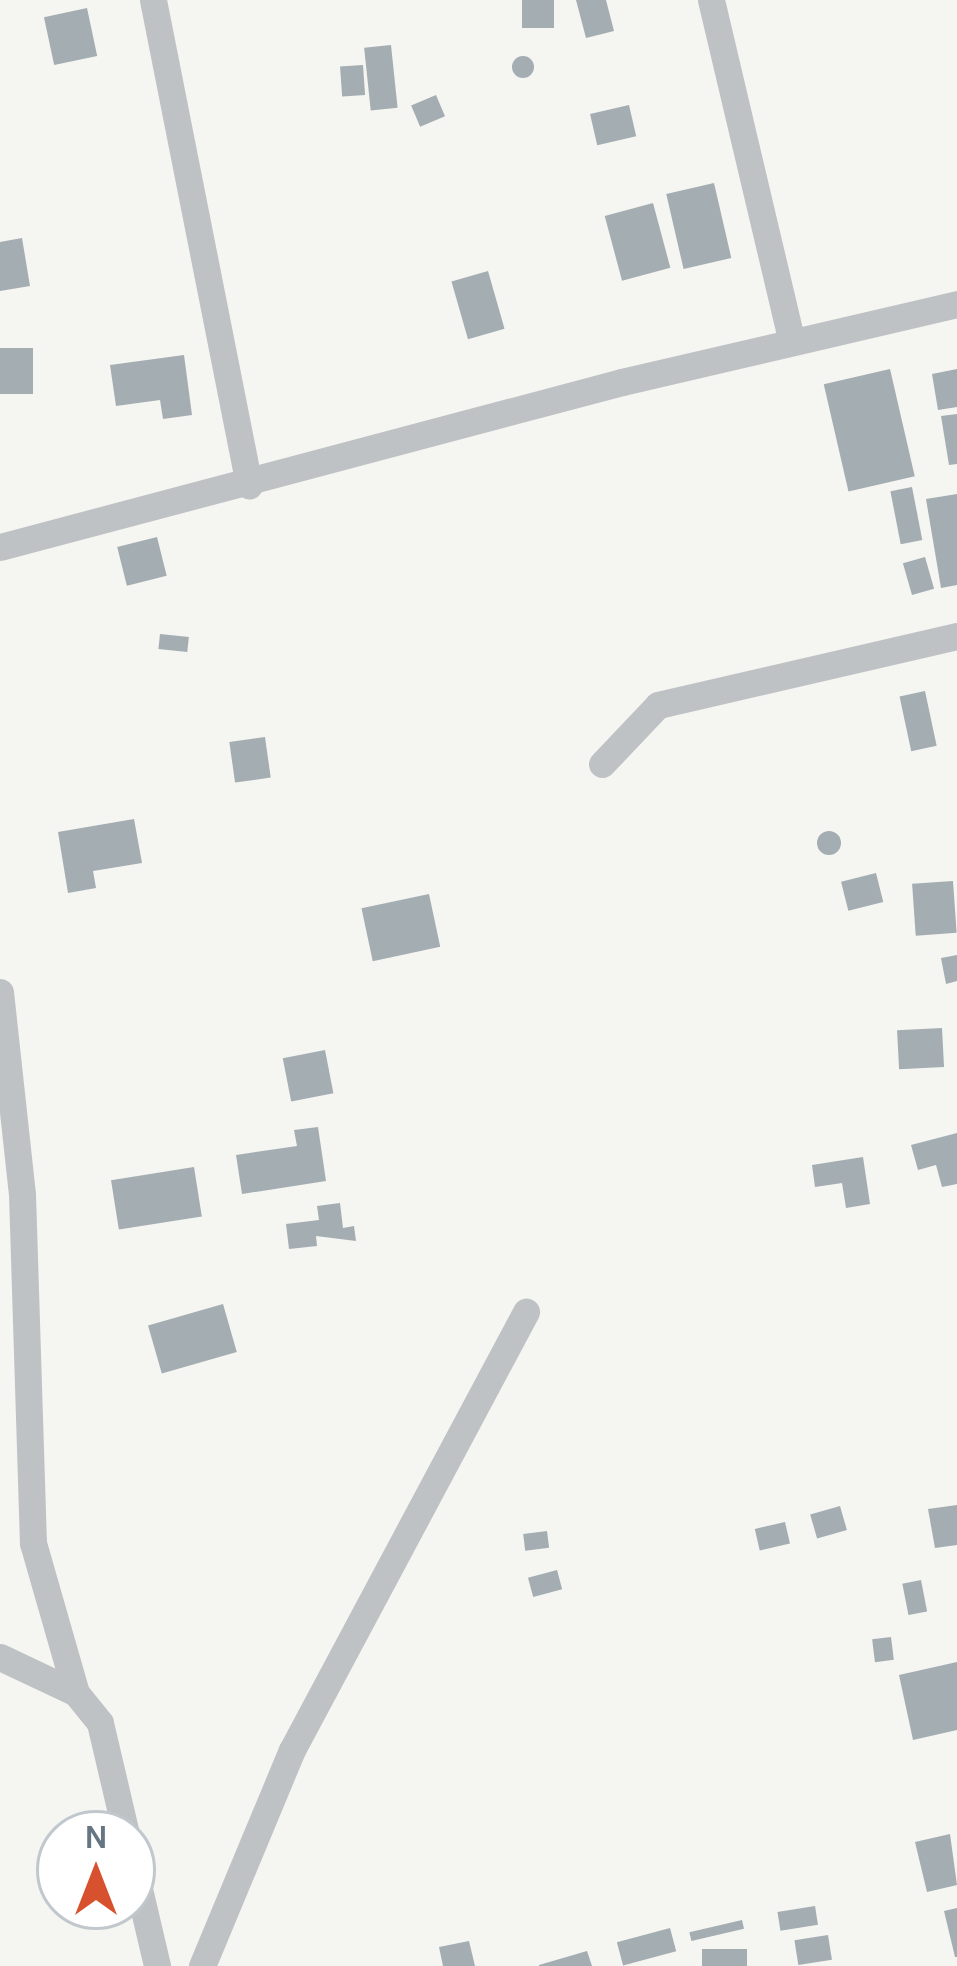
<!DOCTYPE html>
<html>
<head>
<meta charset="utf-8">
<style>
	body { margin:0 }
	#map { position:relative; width:957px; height:1966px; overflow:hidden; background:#f5f5f1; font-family:Karla,sans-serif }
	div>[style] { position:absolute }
	.building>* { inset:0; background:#a4adb2; transform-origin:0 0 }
	.round { border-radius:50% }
	.street>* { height:27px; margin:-13.5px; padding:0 13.5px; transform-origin:13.5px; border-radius:13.5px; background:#bec2c5 }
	span { translate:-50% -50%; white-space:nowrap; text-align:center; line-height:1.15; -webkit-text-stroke:12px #fff; paint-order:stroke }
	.north { position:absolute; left:36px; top:1810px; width:120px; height:120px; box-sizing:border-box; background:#fff; border:3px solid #c1c8cd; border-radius:50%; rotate:0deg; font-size:33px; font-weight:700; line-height:48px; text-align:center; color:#657581 }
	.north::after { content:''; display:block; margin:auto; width:42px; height:54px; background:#d8512e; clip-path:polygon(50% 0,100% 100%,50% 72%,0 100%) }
</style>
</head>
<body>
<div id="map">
	<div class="building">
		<div style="left:522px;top:0;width:32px;height:28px"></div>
		<div style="clip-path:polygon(576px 0,606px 0,614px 31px,586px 38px)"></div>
		<div style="left:87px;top:8px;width:49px;height:44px;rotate:78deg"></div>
		<div style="left:391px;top:45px;width:63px;height:27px;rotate:84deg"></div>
		<div class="round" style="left:512px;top:56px;width:22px;height:22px"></div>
		<div style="left:363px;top:65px;width:30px;height:23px;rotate:86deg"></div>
		<div style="left:436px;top:95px;width:23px;height:27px;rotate:67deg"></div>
		<div style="left:629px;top:105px;width:32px;height:40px;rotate:77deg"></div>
		<div style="left:714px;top:183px;width:77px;height:49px;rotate:77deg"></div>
		<div style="left:653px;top:203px;width:67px;height:50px;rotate:75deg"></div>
		<div style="clip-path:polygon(22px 238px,30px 286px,0 291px,0 242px)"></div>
		<div style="left:488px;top:271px;width:60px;height:38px;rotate:74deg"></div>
		<div style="left:33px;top:348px;width:46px;height:33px;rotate:90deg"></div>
		<div style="clip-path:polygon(184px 355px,192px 415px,163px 419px,160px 400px,116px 406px,110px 365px)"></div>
		<div style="left:890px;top:369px;width:110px;height:68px;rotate:77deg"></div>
		<div style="clip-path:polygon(957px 369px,957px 407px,938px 410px,932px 374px)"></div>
		<div style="clip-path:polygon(957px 414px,957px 464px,949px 465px,941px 416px)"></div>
		<div style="left:912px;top:487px;width:54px;height:22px;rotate:79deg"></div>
		<div style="clip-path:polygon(957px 494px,957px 585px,941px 588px,926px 499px)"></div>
		<div style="left:157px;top:537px;width:40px;height:41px;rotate:76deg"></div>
		<div style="left:925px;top:557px;width:33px;height:23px;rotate:74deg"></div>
		<div style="left:160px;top:634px;width:29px;height:15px;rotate:6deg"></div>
		<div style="left:925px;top:691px;width:56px;height:26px;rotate:78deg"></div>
		<div style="left:265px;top:737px;width:41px;height:36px;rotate:82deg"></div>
		<div style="clip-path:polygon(134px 819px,142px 863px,93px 871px,96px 888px,68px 893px,58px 832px)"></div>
		<div class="round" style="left:817px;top:831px;width:24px;height:24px"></div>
		<div style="left:876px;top:873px;width:30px;height:36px;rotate:76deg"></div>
		<div style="left:953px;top:881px;width:52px;height:41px;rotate:86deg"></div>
		<div style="left:429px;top:894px;width:54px;height:69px;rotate:78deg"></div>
		<div style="clip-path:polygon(957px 955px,957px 981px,946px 984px,941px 958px)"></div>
		<div style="left:942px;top:1028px;width:39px;height:45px;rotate:87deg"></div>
		<div style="left:325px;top:1050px;width:44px;height:43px;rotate:79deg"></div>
		<div style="clip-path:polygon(318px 1127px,326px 1181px,242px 1194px,236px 1155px,297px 1146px,294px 1130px)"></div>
		<div style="clip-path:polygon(957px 1133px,957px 1184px,942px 1187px,936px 1165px,918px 1170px,911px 1145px)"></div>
		<div style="clip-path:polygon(863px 1157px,870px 1204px,846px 1208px,842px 1183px,815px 1187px,812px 1165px)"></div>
		<div style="left:194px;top:1167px;width:50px;height:84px;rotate:81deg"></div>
		<div style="clip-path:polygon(340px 1203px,343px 1228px,354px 1226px,356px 1241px,316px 1236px,317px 1246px,289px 1249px,286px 1224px,319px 1220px,317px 1206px)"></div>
		<div style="left:223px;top:1304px;width:50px;height:78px;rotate:74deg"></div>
		<div style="clip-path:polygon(957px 1505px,957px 1545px,935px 1548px,928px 1509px)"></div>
		<div style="left:840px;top:1506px;width:25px;height:31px;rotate:74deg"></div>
		<div style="left:785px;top:1522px;width:22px;height:31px;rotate:77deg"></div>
		<div style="left:547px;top:1531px;width:17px;height:24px;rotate:83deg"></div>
		<div style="left:557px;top:1570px;width:20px;height:30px;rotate:75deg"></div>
		<div style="left:921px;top:1580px;width:32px;height:19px;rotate:79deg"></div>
		<div style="left:891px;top:1637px;width:23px;height:19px;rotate:83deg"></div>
		<div style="clip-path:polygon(957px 1662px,957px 1730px,913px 1740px,899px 1675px)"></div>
		<div style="clip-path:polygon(950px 1834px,957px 1885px,927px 1892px,915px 1842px)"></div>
		<div style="left:815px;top:1906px;width:19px;height:38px;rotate:81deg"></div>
		<div style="clip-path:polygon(957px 1908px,957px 1957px,955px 1957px,944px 1911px)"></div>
		<div style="left:742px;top:1920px;width:9px;height:54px;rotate:77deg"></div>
		<div style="left:670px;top:1928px;width:24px;height:55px;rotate:75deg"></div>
		<div style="left:828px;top:1935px;width:25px;height:34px;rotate:81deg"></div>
		<div style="clip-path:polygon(469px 1941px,475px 1966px,443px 1966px,439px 1947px)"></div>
		<div style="left:702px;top:1949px;width:45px;height:17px"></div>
		<div style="clip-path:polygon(587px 1951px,592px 1966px,539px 1966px,539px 1965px)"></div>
	</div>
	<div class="street">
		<div style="left:153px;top:0;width:495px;rotate:78.8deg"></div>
		<div style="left:711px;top:0;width:351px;rotate:76.7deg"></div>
		<div style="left:0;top:547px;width:644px;rotate:-14.86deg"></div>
		<div style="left:622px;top:382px;width:344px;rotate:-13.1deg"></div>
		<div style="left:602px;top:764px;width:81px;rotate:-46.5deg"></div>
		<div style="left:658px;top:705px;width:307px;rotate:-13deg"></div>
		<div style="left:0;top:992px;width:203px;rotate:83.8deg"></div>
		<div style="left:22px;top:1194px;width:349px;rotate:88.2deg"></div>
		<div style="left:33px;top:1543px;width:156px;rotate:74deg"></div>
		<div style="left:0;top:1657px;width:84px;rotate:25.3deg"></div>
		<div style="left:76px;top:1693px;width:38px;rotate:51deg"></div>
		<div style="left:100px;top:1723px;width:114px;rotate:76.8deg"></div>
		<div style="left:132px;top:1859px;width:110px;rotate:76.8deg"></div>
		<div style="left:202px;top:1966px;width:234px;rotate:-67.4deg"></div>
		<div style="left:292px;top:1750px;width:497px;rotate:-61.9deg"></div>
	</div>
	<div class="north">N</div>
</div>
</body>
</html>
